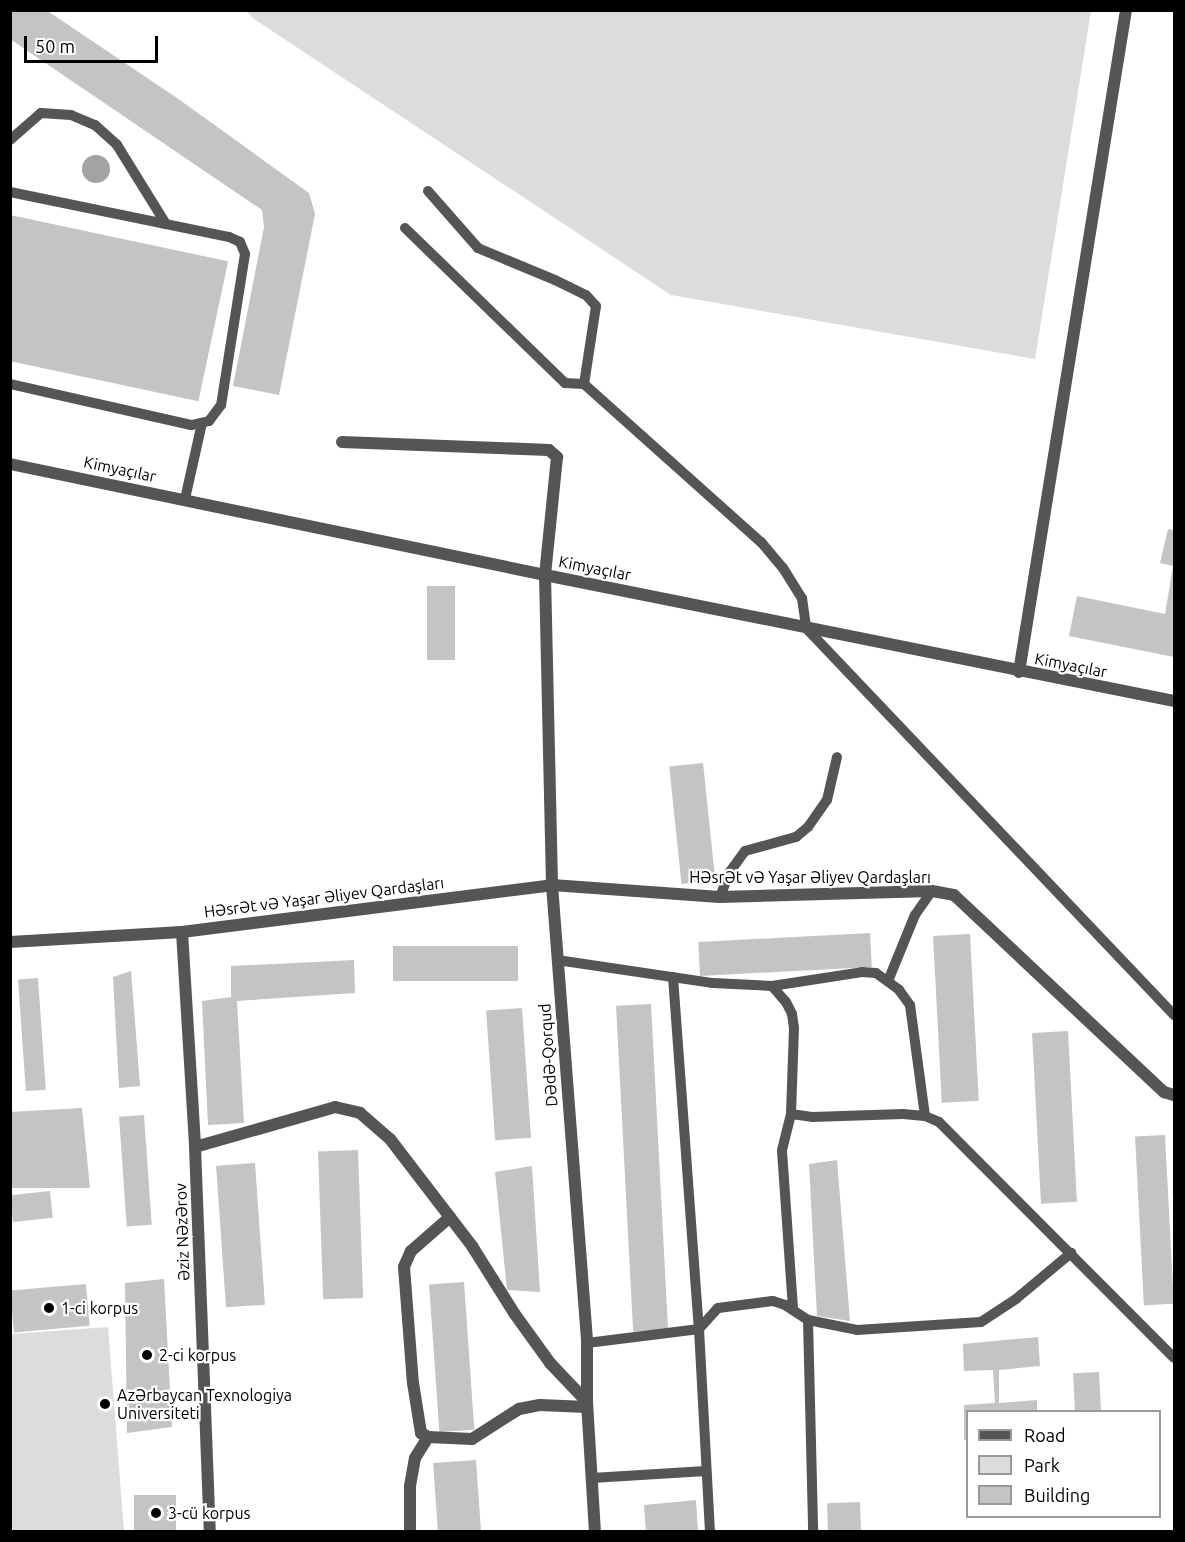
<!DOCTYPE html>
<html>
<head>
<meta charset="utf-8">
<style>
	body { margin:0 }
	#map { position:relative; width:1185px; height:1542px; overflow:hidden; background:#fff; font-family:Ubuntu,sans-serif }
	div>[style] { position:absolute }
	.green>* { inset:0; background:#dcdcdc }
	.water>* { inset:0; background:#a3a3a3 }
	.round { border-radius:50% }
	.building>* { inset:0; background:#c4c4c4; transform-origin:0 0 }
	.service>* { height:10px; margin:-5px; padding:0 5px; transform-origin:5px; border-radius:5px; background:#555 }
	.minor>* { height:12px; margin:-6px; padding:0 6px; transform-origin:6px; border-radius:6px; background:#555 }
	.tertiary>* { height:12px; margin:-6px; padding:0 6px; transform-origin:6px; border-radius:6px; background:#555 }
	.dots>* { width:16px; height:16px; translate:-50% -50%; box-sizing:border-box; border:3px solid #fff; border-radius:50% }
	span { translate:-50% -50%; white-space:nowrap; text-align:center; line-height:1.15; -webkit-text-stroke:4.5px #fff; paint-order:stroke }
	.street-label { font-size:16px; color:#000 }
	.poi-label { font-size:16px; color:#000 }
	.left { translate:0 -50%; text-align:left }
	.frame { position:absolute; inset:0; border:12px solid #000; pointer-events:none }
	.legend { position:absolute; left:966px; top:1410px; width:195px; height:108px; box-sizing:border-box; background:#fff; border:2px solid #999; margin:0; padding:8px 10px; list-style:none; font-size:18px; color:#000 }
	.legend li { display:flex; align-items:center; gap:12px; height:30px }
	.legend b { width:30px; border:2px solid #999 }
	.scale { position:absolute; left:24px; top:36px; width:134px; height:27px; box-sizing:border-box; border:3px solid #000; border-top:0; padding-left:8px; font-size:18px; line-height:21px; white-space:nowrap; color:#000; -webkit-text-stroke:4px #fff; paint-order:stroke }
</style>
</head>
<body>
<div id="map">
	<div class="green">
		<div style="clip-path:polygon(246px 11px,1091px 11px,1035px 359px,671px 295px,254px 19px)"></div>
		<div style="clip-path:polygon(108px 1327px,124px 1531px,11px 1531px,11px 1334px)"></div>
	</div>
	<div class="water">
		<div class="round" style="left:82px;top:155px;width:28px;height:28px"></div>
	</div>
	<div class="building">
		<div style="clip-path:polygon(10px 10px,46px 10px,177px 98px,309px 193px,315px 214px,279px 395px,233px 386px,264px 227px,262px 210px,10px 39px)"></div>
		<div style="left:10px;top:215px;width:223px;height:143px;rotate:12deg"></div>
		<div style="clip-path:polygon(1168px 529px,1174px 530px,1174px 657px,1069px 636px,1077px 596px,1165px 614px,1173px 566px,1160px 563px)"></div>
		<div style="left:427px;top:586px;width:28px;height:74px"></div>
		<div style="left:703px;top:763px;width:118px;height:34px;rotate:84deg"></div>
		<div style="left:870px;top:933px;width:34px;height:172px;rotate:87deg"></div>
		<div style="left:970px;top:934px;width:167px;height:37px;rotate:87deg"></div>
		<div style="left:518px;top:946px;width:35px;height:125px;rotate:90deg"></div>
		<div style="clip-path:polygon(354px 960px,355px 993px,237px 1001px,244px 1123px,208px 1125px,202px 1001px,231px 997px,231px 966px)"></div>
		<div style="clip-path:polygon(131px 971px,140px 1086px,119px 1088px,113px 977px)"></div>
		<div style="left:38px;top:978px;width:112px;height:20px;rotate:86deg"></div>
		<div style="left:651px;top:1004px;width:326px;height:35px;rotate:87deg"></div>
		<div style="left:522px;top:1008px;width:130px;height:36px;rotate:86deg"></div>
		<div style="left:1068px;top:1031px;width:171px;height:36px;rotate:87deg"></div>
		<div style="clip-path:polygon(82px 1108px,90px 1188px,10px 1188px,10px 1112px)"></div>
		<div style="left:144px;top:1115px;width:110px;height:25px;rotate:86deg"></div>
		<div style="left:1165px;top:1135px;width:169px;height:30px;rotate:87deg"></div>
		<div style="left:358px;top:1150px;width:148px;height:40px;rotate:88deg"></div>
		<div style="clip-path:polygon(837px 1160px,850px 1321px,817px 1316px,809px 1164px)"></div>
		<div style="left:255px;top:1163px;width:142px;height:39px;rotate:86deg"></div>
		<div style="clip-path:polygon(532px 1166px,540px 1292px,507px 1290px,495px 1172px)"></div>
		<div style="left:50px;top:1191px;width:27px;height:40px;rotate:84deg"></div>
		<div style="clip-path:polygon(164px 1279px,172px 1427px,127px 1433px,125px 1283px)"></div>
		<div style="left:464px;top:1282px;width:148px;height:35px;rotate:86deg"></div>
		<div style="left:86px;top:1284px;width:42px;height:76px;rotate:85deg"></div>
		<div style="clip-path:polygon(1038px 1337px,1040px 1366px,999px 1370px,999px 1403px,1037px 1400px,1037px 1412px,968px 1412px,968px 1440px,964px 1440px,964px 1405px,995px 1403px,993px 1370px,964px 1371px,963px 1344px)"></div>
		<div style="left:1099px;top:1372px;width:40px;height:26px;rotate:87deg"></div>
		<div style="left:476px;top:1460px;width:72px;height:43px;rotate:86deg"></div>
		<div style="left:134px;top:1495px;width:42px;height:37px"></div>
		<div style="clip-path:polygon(696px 1500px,698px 1532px,646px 1532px,644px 1505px)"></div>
		<div style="left:860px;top:1502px;width:30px;height:33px;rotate:88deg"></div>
	</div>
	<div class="service">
		<div style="left:10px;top:140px;width:41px;rotate:-41.1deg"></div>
		<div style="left:41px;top:113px;width:30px;rotate:4deg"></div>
		<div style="left:71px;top:115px;width:26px;rotate:23deg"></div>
		<div style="left:95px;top:125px;width:30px;rotate:42deg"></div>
		<div style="left:117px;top:145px;width:93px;rotate:58.2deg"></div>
		<div style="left:428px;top:191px;width:76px;rotate:48.7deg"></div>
		<div style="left:478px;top:248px;width:83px;rotate:22.6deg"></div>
		<div style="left:555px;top:280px;width:34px;rotate:26deg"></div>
		<div style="left:586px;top:295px;width:15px;rotate:48deg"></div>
		<div style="left:596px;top:306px;width:79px;rotate:98.7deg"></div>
		<div style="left:10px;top:192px;width:224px;rotate:11.6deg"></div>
		<div style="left:229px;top:237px;width:12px;rotate:24deg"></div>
		<div style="left:240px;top:242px;width:13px;rotate:67deg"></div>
		<div style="left:245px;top:254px;width:153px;rotate:99deg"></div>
		<div style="left:221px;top:405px;width:20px;rotate:127deg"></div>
		<div style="left:209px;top:421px;width:18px;rotate:167deg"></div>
		<div style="left:191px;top:425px;width:186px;rotate:-167.2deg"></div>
		<div style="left:405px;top:228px;width:223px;rotate:44.1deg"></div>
		<div style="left:565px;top:383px;width:19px;rotate:3deg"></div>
		<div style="left:584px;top:384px;width:237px;rotate:41.8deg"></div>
		<div style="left:761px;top:542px;width:34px;rotate:50deg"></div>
		<div style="left:783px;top:568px;width:36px;rotate:58deg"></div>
		<div style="left:802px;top:598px;width:30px;rotate:82deg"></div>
		<div style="left:806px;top:628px;width:534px;rotate:46.44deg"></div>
		<div style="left:185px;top:499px;width:78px;rotate:-77.4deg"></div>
		<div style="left:720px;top:897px;width:26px;rotate:-69deg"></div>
		<div style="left:729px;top:873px;width:27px;rotate:-54deg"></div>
		<div style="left:745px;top:851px;width:53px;rotate:-15.4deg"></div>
		<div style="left:796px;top:837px;width:16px;rotate:-40deg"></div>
		<div style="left:808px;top:827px;width:33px;rotate:-55deg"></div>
		<div style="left:827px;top:800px;width:44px;rotate:-76.9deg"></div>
		<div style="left:557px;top:960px;width:158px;rotate:8.4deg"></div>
		<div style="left:713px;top:983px;width:59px;rotate:2.9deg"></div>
		<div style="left:772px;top:986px;width:21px;rotate:49deg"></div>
		<div style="left:786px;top:1002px;width:13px;rotate:63deg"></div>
		<div style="left:792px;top:1014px;width:14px;rotate:82deg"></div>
		<div style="left:794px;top:1028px;width:86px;rotate:92deg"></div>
		<div style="left:791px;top:1114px;width:21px;rotate:8deg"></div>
		<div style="left:812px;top:1117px;width:91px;rotate:-1.9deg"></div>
		<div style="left:903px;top:1114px;width:22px;rotate:5deg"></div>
		<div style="left:925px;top:1116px;width:15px;rotate:23deg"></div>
		<div style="left:939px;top:1122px;width:333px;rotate:45.1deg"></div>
		<div style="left:673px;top:977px;width:353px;rotate:85.8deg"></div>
		<div style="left:699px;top:1329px;width:203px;rotate:86.9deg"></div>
		<div style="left:888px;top:981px;width:71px;rotate:-67.8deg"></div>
		<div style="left:915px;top:915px;width:29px;rotate:-55deg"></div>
		<div style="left:772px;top:986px;width:91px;rotate:-8.8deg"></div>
		<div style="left:862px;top:972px;width:14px;rotate:4deg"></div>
		<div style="left:876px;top:973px;width:29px;rotate:36deg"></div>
		<div style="left:899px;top:990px;width:19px;rotate:54deg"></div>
		<div style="left:910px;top:1005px;width:112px;rotate:82.3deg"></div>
		<div style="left:791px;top:1114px;width:38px;rotate:104deg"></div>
		<div style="left:782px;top:1151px;width:159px;rotate:86deg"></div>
		<div style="left:808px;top:1320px;width:212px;rotate:88.6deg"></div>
		<div style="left:587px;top:1343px;width:113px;rotate:-7.1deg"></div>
		<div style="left:699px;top:1329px;width:28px;rotate:-48deg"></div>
		<div style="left:718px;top:1308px;width:55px;rotate:-7.3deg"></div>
		<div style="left:773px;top:1301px;width:13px;rotate:18deg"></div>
		<div style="left:785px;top:1305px;width:27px;rotate:33deg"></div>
		<div style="left:808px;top:1320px;width:50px;rotate:11.5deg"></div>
		<div style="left:857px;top:1330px;width:124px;rotate:-3.7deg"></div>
		<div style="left:981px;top:1322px;width:42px;rotate:-33.3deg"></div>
		<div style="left:1016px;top:1299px;width:72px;rotate:-39.9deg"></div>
		<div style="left:592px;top:1478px;width:114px;rotate:-3.5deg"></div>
	</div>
	<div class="minor">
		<div style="left:342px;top:442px;width:207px;rotate:2.2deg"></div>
		<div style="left:549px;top:450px;width:11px;rotate:41deg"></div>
		<div style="left:557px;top:457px;width:119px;rotate:95.8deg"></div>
		<div style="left:545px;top:575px;width:310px;rotate:88.7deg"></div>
		<div style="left:552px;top:885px;width:459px;rotate:85.6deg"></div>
		<div style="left:587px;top:1343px;width:59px;rotate:90deg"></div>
		<div style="left:587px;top:1402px;width:130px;rotate:86.5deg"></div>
		<div style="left:1019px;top:672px;width:671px;rotate:-80.82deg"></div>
		<div style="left:182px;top:932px;width:215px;rotate:86.5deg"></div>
		<div style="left:195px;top:1147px;width:385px;rotate:87.8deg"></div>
		<div style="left:10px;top:942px;width:172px;rotate:-3.3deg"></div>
		<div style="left:182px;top:932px;width:373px;rotate:-7.2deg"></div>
		<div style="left:552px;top:885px;width:168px;rotate:4.1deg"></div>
		<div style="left:720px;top:897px;width:212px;rotate:-1.6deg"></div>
		<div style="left:932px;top:891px;width:22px;rotate:10deg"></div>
		<div style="left:954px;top:895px;width:288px;rotate:43.2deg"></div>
		<div style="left:1164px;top:1092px;width:10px;rotate:17deg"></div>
		<div style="left:195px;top:1147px;width:146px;rotate:-15.9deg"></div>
		<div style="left:335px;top:1107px;width:26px;rotate:13deg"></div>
		<div style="left:360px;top:1113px;width:40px;rotate:41deg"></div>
		<div style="left:390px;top:1139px;width:135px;rotate:52.5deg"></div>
		<div style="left:472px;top:1246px;width:79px;rotate:57.9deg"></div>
		<div style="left:514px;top:1313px;width:62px;rotate:54.2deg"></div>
		<div style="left:550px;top:1363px;width:54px;rotate:46.5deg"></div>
		<div style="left:450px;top:1217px;width:52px;rotate:138.9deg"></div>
		<div style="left:411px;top:1251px;width:17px;rotate:114deg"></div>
		<div style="left:404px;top:1267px;width:116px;rotate:85.6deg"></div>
		<div style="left:413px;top:1383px;width:51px;rotate:80.9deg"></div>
		<div style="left:421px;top:1433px;width:8px;rotate:30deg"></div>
		<div style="left:428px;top:1437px;width:44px;rotate:2.6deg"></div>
		<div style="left:472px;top:1439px;width:56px;rotate:-32.6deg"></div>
		<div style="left:519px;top:1409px;width:21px;rotate:-11deg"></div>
		<div style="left:540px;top:1405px;width:47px;rotate:2.4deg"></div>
		<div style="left:410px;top:1532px;width:46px;rotate:-90deg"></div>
		<div style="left:410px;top:1486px;width:28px;rotate:-80deg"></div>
		<div style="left:415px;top:1458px;width:25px;rotate:-58deg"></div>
	</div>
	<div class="tertiary">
		<div style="left:10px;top:464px;width:546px;rotate:11.72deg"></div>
		<div style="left:545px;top:575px;width:641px;rotate:11.33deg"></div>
	</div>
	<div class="dots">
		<div style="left:49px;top:1308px;background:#000"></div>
		<div style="left:147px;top:1355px;background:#000"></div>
		<div style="left:105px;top:1404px;background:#000"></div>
		<div style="left:156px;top:1513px;background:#000"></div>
	</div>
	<div class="street-label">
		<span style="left:120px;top:469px;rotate:12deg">Kimyaçılar</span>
		<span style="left:595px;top:568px;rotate:11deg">Kimyaçılar</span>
		<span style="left:1071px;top:665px;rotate:11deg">Kimyaçılar</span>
		<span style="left:810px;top:877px">Həsrət və Yaşar Əliyev Qardaşları</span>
		<span style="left:324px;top:897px;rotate:-7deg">Həsrət və Yaşar Əliyev Qardaşları</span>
		<span style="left:548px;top:1055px;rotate:-94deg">Dədə-Qorqud</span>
		<span style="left:182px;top:1232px;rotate:-92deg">Əziz Nəzərov</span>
	</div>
	<div class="poi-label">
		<span class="left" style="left:61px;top:1308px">1-ci korpus</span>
		<span class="left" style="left:159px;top:1355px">2-ci korpus</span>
		<span class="left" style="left:117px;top:1404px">Azərbaycan Texnologiya<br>Universiteti</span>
		<span class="left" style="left:168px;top:1513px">3-cü korpus</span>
	</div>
	<div class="frame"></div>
	<ul class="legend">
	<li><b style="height:8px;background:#555"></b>Road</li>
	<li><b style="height:16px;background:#dcdcdc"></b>Park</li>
	<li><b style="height:16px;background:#c4c4c4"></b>Building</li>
	</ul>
	<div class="scale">50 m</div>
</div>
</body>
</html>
